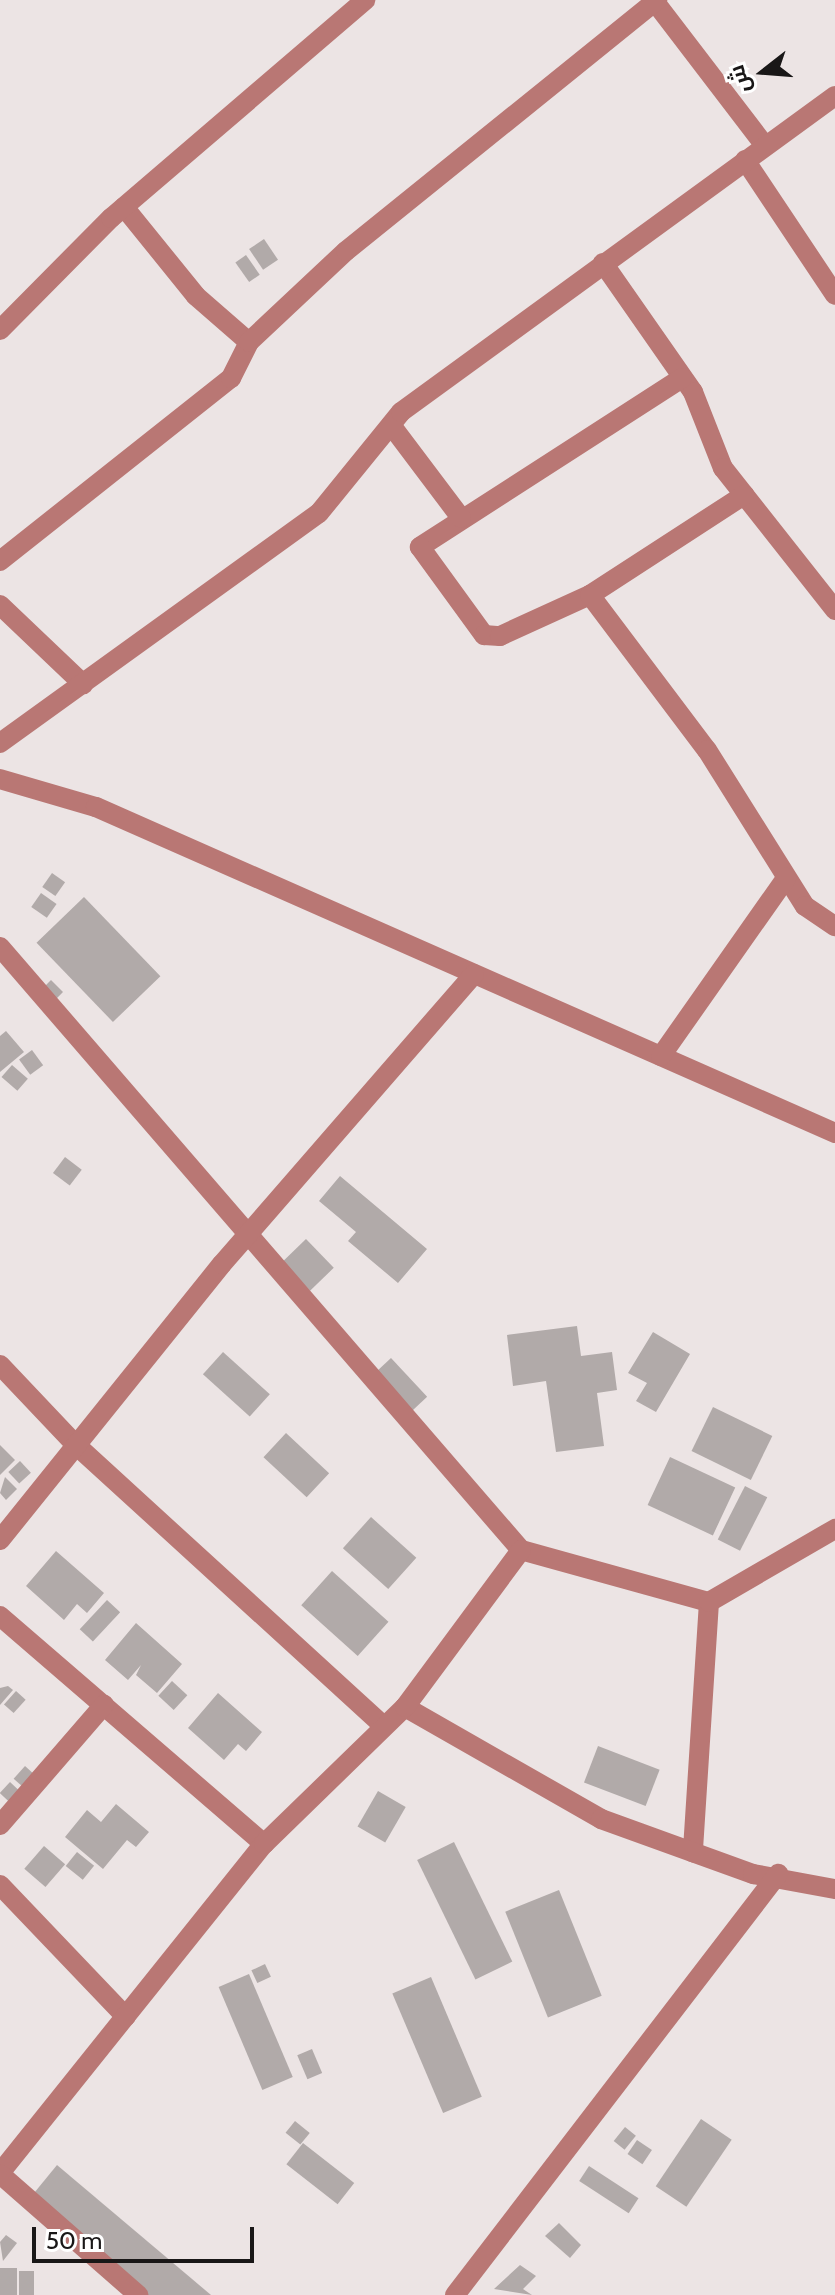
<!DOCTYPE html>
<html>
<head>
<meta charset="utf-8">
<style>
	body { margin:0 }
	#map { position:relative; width:835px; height:2295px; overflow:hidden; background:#ece4e4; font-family:Cabin,Cairo,sans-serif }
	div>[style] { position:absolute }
	.building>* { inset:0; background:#b1aaa9; transform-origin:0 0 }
	.street>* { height:20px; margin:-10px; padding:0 10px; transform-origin:10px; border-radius:10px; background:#b97774 }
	span { translate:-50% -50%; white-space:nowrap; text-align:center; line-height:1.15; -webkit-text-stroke:6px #fff; paint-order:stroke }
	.north { position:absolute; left:723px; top:32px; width:80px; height:80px; -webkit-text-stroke:6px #fff; paint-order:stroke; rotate:253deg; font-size:22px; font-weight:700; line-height:32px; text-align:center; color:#191717 }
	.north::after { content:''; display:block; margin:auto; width:28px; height:36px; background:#191717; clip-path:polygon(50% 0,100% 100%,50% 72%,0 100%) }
	.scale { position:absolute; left:32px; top:2227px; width:222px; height:36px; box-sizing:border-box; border:4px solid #191717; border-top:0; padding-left:10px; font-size:24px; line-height:28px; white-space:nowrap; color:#191717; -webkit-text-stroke:6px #fff; paint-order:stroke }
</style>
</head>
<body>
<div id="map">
	<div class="building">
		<div style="left:264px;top:239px;width:25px;height:18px;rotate:56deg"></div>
		<div style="left:246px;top:255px;width:24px;height:13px;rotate:55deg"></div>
		<div style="left:52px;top:873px;width:16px;height:17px;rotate:35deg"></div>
		<div style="left:41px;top:893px;width:19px;height:17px;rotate:35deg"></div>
		<div style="left:84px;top:897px;width:110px;height:66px;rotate:46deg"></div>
		<div style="left:51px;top:980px;width:17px;height:14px;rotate:45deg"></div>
		<div style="clip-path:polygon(6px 1031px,24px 1052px,0 1072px,0 1036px)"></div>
		<div style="left:32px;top:1050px;width:19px;height:16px;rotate:54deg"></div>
		<div style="left:12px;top:1065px;width:21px;height:16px;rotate:41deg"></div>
		<div style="left:65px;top:1157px;width:21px;height:20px;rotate:37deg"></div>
		<div style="clip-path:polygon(340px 1176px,427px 1249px,398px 1283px,348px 1241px,356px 1232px,319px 1201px)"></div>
		<div style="left:306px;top:1239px;width:40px;height:33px;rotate:46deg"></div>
		<div style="clip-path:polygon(577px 1326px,581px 1356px,612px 1352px,617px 1390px,597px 1393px,604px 1446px,556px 1452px,546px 1381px,513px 1386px,507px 1335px)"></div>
		<div style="clip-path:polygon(653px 1332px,690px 1354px,656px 1412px,636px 1401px,647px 1383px,628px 1373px)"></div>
		<div style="left:223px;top:1352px;width:63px;height:30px;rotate:42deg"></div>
		<div style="left:391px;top:1358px;width:53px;height:23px;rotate:47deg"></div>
		<div style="left:713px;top:1407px;width:66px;height:49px;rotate:26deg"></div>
		<div style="left:286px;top:1433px;width:59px;height:33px;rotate:43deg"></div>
		<div style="clip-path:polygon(0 1445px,15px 1460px,0 1475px)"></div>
		<div style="left:670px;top:1457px;width:72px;height:53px;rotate:25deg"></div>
		<div style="left:20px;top:1461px;width:16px;height:16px;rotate:47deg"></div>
		<div style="clip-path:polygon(5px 1477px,17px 1489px,6px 1500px,0 1493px)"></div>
		<div style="left:745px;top:1486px;width:25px;height:60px;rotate:27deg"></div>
		<div style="left:371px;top:1517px;width:61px;height:42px;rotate:42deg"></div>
		<div style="clip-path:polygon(56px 1551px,104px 1593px,87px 1613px,77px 1604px,64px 1620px,26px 1586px)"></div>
		<div style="left:332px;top:1571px;width:76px;height:46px;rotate:42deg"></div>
		<div style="left:107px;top:1600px;width:18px;height:40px;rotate:43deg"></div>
		<div style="clip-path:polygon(136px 1623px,182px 1664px,157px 1693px,136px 1675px,141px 1665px,128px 1680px,105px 1660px)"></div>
		<div style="left:172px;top:1681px;width:21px;height:20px;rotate:43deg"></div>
		<div style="clip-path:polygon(8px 1686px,13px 1690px,0 1705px,0 1688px)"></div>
		<div style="left:16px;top:1691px;width:13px;height:18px;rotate:42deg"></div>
		<div style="clip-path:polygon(218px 1693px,262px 1732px,246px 1751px,238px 1744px,224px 1760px,188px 1728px)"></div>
		<div style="left:598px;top:1746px;width:66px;height:39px;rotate:21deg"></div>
		<div style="left:25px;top:1766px;width:13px;height:17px;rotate:42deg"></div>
		<div style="left:10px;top:1782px;width:16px;height:15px;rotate:43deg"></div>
		<div style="left:378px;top:1791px;width:32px;height:41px;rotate:30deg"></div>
		<div style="clip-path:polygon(116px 1804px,149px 1832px,136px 1847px,127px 1840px,103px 1869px,65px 1837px,87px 1810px,101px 1822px)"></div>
		<div style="left:454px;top:1842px;width:133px;height:41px;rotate:64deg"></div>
		<div style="left:44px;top:1846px;width:28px;height:30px;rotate:41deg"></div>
		<div style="left:77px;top:1852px;width:22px;height:18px;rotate:39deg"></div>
		<div style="left:559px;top:1890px;width:114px;height:58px;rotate:68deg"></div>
		<div style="left:265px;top:1964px;width:14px;height:15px;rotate:65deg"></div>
		<div style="left:249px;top:1974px;width:112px;height:33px;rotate:67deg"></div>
		<div style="left:431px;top:1977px;width:130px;height:42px;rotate:67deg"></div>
		<div style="left:312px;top:2049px;width:26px;height:16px;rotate:67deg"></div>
		<div style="left:701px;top:2119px;width:37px;height:81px;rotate:34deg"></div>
		<div style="left:295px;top:2121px;width:19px;height:15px;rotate:39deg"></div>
		<div style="left:625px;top:2127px;width:14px;height:18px;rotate:39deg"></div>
		<div style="left:637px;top:2140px;width:18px;height:17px;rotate:34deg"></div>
		<div style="left:303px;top:2143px;width:65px;height:27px;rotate:38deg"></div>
		<div style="clip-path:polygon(57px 2165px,211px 2295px,144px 2295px,30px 2198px)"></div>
		<div style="left:589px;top:2166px;width:59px;height:18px;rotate:33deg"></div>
		<div style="clip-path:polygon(559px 2223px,581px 2245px,570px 2258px,545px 2236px)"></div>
		<div style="clip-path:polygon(6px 2235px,17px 2243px,3px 2261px,0 2242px)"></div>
		<div style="clip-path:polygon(520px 2265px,536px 2276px,523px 2289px,532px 2295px,494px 2289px)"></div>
		<div style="left:0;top:2268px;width:17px;height:27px"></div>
		<div style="left:19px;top:2271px;width:15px;height:24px"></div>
	</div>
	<div class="street">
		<div style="left:655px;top:2px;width:181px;rotate:52.6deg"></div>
		<div style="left:745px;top:160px;width:162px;rotate:56.3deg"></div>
		<div style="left:124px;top:207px;width:114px;rotate:51deg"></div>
		<div style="left:196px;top:296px;width:70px;rotate:41deg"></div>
		<div style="left:603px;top:263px;width:157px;rotate:55.1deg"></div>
		<div style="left:693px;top:392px;width:82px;rotate:68.5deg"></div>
		<div style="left:723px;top:468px;width:181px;rotate:51.7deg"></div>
		<div style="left:0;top:330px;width:158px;rotate:-45.3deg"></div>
		<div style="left:111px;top:218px;width:335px;rotate:-40.6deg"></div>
		<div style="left:682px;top:378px;width:312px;rotate:147.2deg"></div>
		<div style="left:420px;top:547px;width:109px;rotate:54deg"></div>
		<div style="left:484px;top:635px;width:16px;rotate:4deg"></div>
		<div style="left:500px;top:636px;width:99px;rotate:-24.5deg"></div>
		<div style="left:590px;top:595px;width:184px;rotate:-33deg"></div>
		<div style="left:391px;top:425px;width:116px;rotate:53deg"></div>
		<div style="left:0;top:561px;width:295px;rotate:-38.4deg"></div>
		<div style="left:231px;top:378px;width:40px;rotate:-63.4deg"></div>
		<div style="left:249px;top:342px;width:133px;rotate:-43.2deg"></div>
		<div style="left:346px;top:251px;width:400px;rotate:-38.9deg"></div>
		<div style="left:590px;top:595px;width:194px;rotate:53deg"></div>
		<div style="left:707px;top:750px;width:184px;rotate:57.9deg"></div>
		<div style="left:805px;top:906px;width:36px;rotate:34deg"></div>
		<div style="left:0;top:605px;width:115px;rotate:43.6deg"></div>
		<div style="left:0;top:743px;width:393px;rotate:-35.8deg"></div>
		<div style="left:319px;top:513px;width:130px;rotate:-50.9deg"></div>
		<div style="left:401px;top:412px;width:537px;rotate:-36.06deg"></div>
		<div style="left:0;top:779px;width:100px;rotate:16.3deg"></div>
		<div style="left:96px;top:807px;width:808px;rotate:23.8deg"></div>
		<div style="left:0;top:947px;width:797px;rotate:49.17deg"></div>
		<div style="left:521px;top:1550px;width:195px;rotate:15.5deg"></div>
		<div style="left:709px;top:1602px;width:251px;rotate:93.7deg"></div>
		<div style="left:661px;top:1056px;width:218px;rotate:-54.9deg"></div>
		<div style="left:0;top:1365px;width:110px;rotate:46.5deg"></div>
		<div style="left:76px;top:1445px;width:416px;rotate:42.4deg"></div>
		<div style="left:0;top:1540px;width:354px;rotate:-51.2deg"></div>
		<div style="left:222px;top:1264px;width:384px;rotate:-49deg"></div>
		<div style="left:709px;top:1602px;width:146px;rotate:-30.1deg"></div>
		<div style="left:0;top:1616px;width:349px;rotate:40.8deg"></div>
		<div style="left:405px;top:1707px;width:226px;rotate:29.7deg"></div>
		<div style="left:601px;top:1819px;width:162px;rotate:19.9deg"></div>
		<div style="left:753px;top:1874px;width:83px;rotate:10.4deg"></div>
		<div style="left:0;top:1825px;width:159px;rotate:-49.1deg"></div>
		<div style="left:0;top:1885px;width:182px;rotate:46.3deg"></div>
		<div style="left:0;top:2173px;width:422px;rotate:-51.3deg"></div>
		<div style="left:264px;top:1844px;width:197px;rotate:-44.2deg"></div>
		<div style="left:405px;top:1707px;width:195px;rotate:-53.5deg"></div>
		<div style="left:0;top:2174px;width:184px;rotate:41.2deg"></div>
		<div style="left:455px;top:2295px;width:531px;rotate:-52.5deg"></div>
	</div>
	<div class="north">ش</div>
	<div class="scale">50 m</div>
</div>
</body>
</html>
